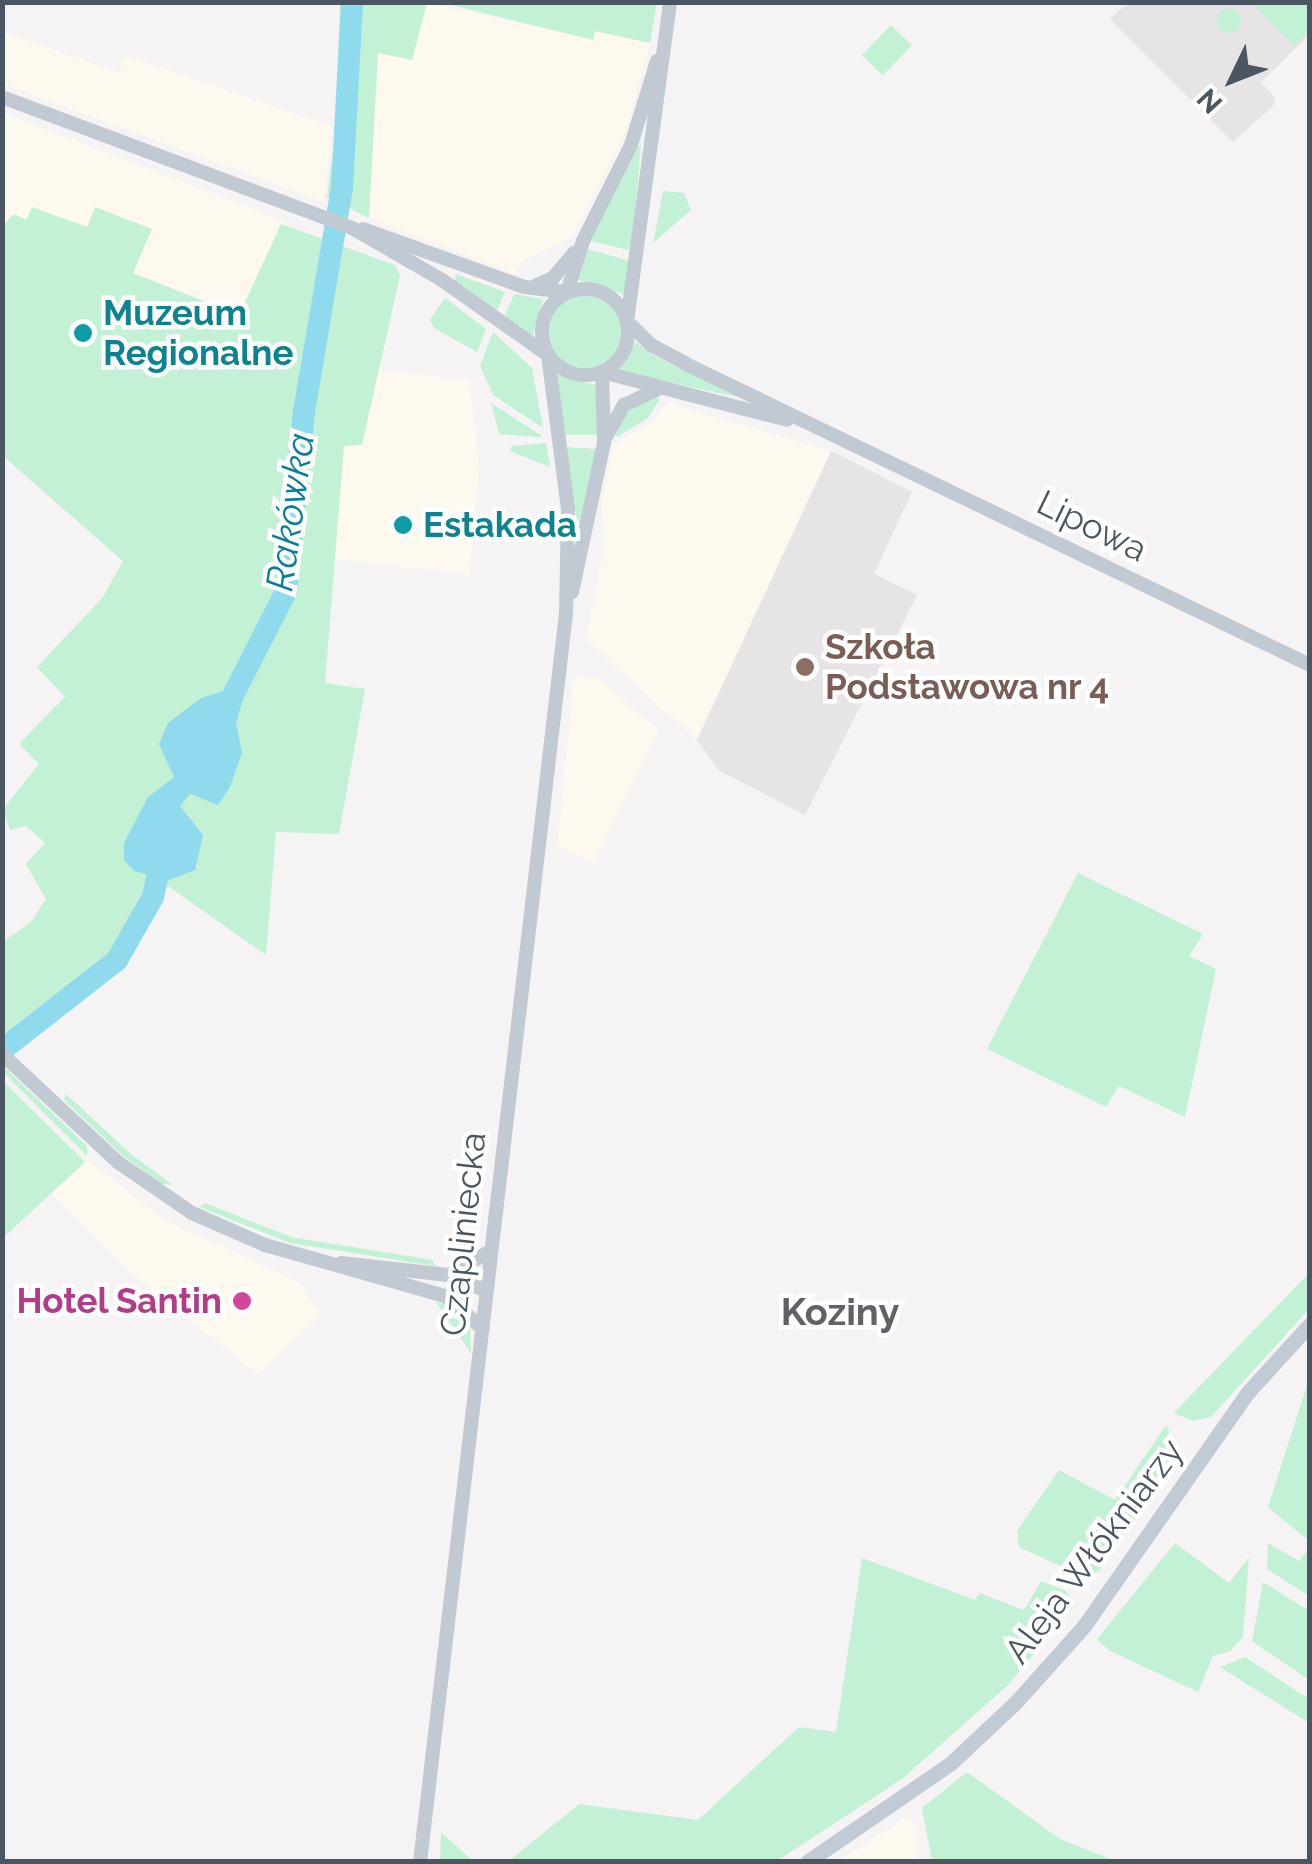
<!DOCTYPE html>
<html>
<head>
<meta charset="utf-8">
<style>
	body { margin:0 }
	#map { position:relative; width:1312px; height:1864px; overflow:hidden; background:#f5f3f3; font-family:Raleway,sans-serif }
	div>[style] { position:absolute }
	.commercial>* { inset:0; background:#fdf9ef }
	.education>* { inset:0; background:#e6e4e5 }
	.green>* { inset:0; background:#c3f1d5; transform-origin:0 0 }
	.round { border-radius:50% }
	.water>* { inset:0; background:#90daee }
	.river>* { height:22px; margin:-11px; padding:0 11px; transform-origin:11px; border-radius:11px; background:#90daee }
	.tertiary>* { height:14px; margin:-7px; padding:0 7px; transform-origin:7px; border-radius:7px; background:#c1cad2 }
	.tertiary>.ring { margin:-7px; padding:0; box-sizing:content-box; background:none; border:14px solid #c1cad2; border-radius:50% }
	.secondary>* { height:15px; margin:-7.5px; padding:0 7.5px; transform-origin:7.5px; border-radius:7.5px; background:#c1cbd6 }
	.dots>* { width:28px; height:28px; translate:-50% -50%; box-sizing:border-box; border:5px solid #fff; border-radius:50% }
	span { translate:-50% -50%; white-space:nowrap; text-align:center; line-height:1.15; -webkit-text-stroke:9px #fff; paint-order:stroke }
	.culture-label { font-size:35px; color:#0d838f; font-weight:700 }
	.left { translate:0 -50%; text-align:left }
	.street-label { font-size:35px; color:#4a5661 }
	.education-label { font-size:35px; color:#785e54; font-weight:700 }
	.hotel-label { font-size:35px; color:#b23c85; font-weight:700 }
	.right { translate:-100% -50%; text-align:right }
	.water-label { font-size:38px; color:#0c7c9b; font-style:italic }
	.neighbourhood-label { font-size:38px; color:#5f6368; font-weight:700 }
	.frame { position:absolute; inset:0; border:5px solid #4a5661; pointer-events:none }
	.north { position:absolute; left:1182px; top:30px; width:100px; height:100px; -webkit-text-stroke:8px #fff; paint-order:stroke; rotate:227deg; font-size:28px; font-weight:700; line-height:40px; text-align:center; color:#4a5661 }
	.north::after { content:''; display:block; margin:auto; width:35px; height:45px; background:#4a5661; clip-path:polygon(50% 0,100% 100%,50% 72%,0 100%) }
</style>
</head>
<body>
<div id="map">
	<div class="commercial">
		<div style="clip-path:polygon(427px 3px,593px 39px,595px 31px,650px 43px,626px 132px,572px 237px,522px 262px,516px 274px,369px 218px,378px 52px,412px 60px)"></div>
		<div style="clip-path:polygon(2px 32px,119px 72px,126px 56px,332px 126px,324px 202px,3px 84px)"></div>
		<div style="clip-path:polygon(3px 113px,285px 221px,240px 315px,133px 273px,124px 219px,88px 228px,32px 208px,27px 220px,14px 215px,3px 225px)"></div>
		<div style="clip-path:polygon(377px 369px,470px 381px,479px 468px,470px 575px,332px 559px,344px 445px)"></div>
		<div style="clip-path:polygon(668px 403px,831px 451px,697px 740px,586px 640px,605px 544px,601px 504px,613px 444px,650px 424px)"></div>
		<div style="clip-path:polygon(574px 676px,598px 678px,658px 730px,593px 864px,557px 846px)"></div>
		<div style="clip-path:polygon(87px 1159px,161px 1218px,301px 1283px,320px 1315px,259px 1375px,132px 1274px,51px 1193px)"></div>
		<div style="clip-path:polygon(908px 1816px,915px 1825px,916px 1861px,840px 1861px)"></div>
	</div>
	<div class="education">
		<div style="clip-path:polygon(1127px 3px,1309px 3px,1309px 35px,1261px 82px,1275px 98px,1273px 106px,1233px 142px,1110px 19px)"></div>
		<div style="clip-path:polygon(831px 451px,912px 492px,874px 574px,917px 595px,805px 815px,718px 770px,697px 740px)"></div>
	</div>
	<div class="green">
		<div style="clip-path:polygon(340px 3px,427px 3px,412px 60px,378px 53px,369px 218px,327px 197px,336px 127px)"></div>
		<div style="clip-path:polygon(443px 3px,657px 3px,650px 43px,595px 31px,593px 40px)"></div>
		<div style="clip-path:polygon(1253px 3px,1309px 3px,1309px 31px,1294px 46px)"></div>
		<div class="round" style="left:1217px;top:9px;width:24px;height:24px"></div>
		<div style="left:891px;top:25px;width:29px;height:42px;rotate:44deg"></div>
		<div style="clip-path:polygon(641px 144px,632px 251px,591px 241px,638px 147px)"></div>
		<div style="clip-path:polygon(663px 191px,684px 193px,691px 210px,653px 243px)"></div>
		<div style="clip-path:polygon(32px 207px,87px 227px,95px 207px,152px 229px,133px 273px,239px 315px,281px 224px,395px 265px,400px 276px,362px 445px,344px 446px,325px 683px,365px 689px,339px 834px,276px 832px,266px 955px,168px 886px,127px 963px,22px 1047px,3px 1029px,3px 942px,32px 921px,46px 899px,26px 864px,45px 843px,26px 826px,10px 830px,3px 809px,39px 764px,19px 744px,65px 697px,37px 667px,103px 597px,123px 561px,3px 456px,2px 226px,14px 214px,26px 220px)"></div>
		<div style="clip-path:polygon(587px 249px,630px 261px,624px 294px,576px 279px)"></div>
		<div style="clip-path:polygon(456px 274px,505px 292px,496px 312px,454px 281px)"></div>
		<div style="clip-path:polygon(514px 294px,543px 299px,533px 336px,504px 317px)"></div>
		<div class="round" style="left:549px;top:296px;width:72px;height:72px"></div>
		<div style="clip-path:polygon(445px 298px,486px 329px,477px 352px,434px 328px,430px 320px)"></div>
		<div style="clip-path:polygon(493px 332px,532px 368px,543px 428px,493px 395px,480px 366px)"></div>
		<div style="clip-path:polygon(636px 342px,651px 354px,738px 397px,616px 371px)"></div>
		<div style="clip-path:polygon(558px 375px,598px 386px,599px 435px,564px 435px)"></div>
		<div style="clip-path:polygon(655px 397px,660px 399px,647px 419px,615px 438px,625px 412px)"></div>
		<div style="clip-path:polygon(491px 403px,542px 436px,541px 437px,499px 434px)"></div>
		<div style="clip-path:polygon(546px 443px,550px 467px,510px 451px,512px 446px)"></div>
		<div style="clip-path:polygon(566px 447px,597px 449px,579px 524px,577px 523px)"></div>
		<div style="clip-path:polygon(1078px 873px,1203px 934px,1189px 956px,1216px 969px,1185px 1117px,1119px 1086px,1106px 1107px,987px 1049px)"></div>
		<div style="clip-path:polygon(3px 1066px,87px 1146px,87px 1156px,3px 1072px)"></div>
		<div style="clip-path:polygon(3px 1081px,85px 1162px,3px 1238px)"></div>
		<div style="clip-path:polygon(66px 1094px,132px 1155px,173px 1185px,161px 1184px,121px 1154px,64px 1100px)"></div>
		<div style="clip-path:polygon(205px 1203px,291px 1237px,433px 1260px,435px 1266px,290px 1243px,200px 1207px)"></div>
		<div style="clip-path:polygon(1309px 1273px,1309px 1309px,1211px 1417px,1193px 1421px,1174px 1413px)"></div>
		<div style="clip-path:polygon(436px 1302px,453px 1306px,470px 1323px,471px 1353px)"></div>
		<div style="clip-path:polygon(1309px 1379px,1310px 1541px,1309px 1541px,1268px 1507px)"></div>
		<div style="clip-path:polygon(1166px 1425px,1180px 1453px,1099px 1571px,1085px 1577px,1019px 1547px,1017px 1531px,1059px 1470px,1115px 1500px)"></div>
		<div style="clip-path:polygon(1175px 1543px,1229px 1583px,1249px 1557px,1243px 1637px,1230px 1651px,1213px 1656px,1198px 1692px,1110px 1651px,1097px 1639px)"></div>
		<div style="clip-path:polygon(1268px 1543px,1299px 1561px,1309px 1549px,1309px 1596px,1267px 1569px)"></div>
		<div style="clip-path:polygon(862px 1558px,975px 1600px,979px 1593px,1024px 1610px,1041px 1581px,1066px 1591px,1075px 1604px,1007px 1686px,902px 1779px,777px 1861px,509px 1861px,579px 1804px,698px 1820px,799px 1727px,836px 1732px)"></div>
		<div style="clip-path:polygon(1263px 1582px,1309px 1611px,1309px 1680px,1252px 1641px)"></div>
		<div style="clip-path:polygon(1245px 1657px,1309px 1699px,1309px 1723px,1220px 1667px)"></div>
		<div style="clip-path:polygon(967px 1772px,1060px 1839px,1116px 1861px,932px 1861px,922px 1808px)"></div>
		<div style="clip-path:polygon(441px 1832px,473px 1861px,440px 1861px)"></div>
	</div>
	<div class="water">
		<div style="clip-path:polygon(240px 685px,246px 689px,236px 723px,242px 753px,230px 787px,218px 805px,190px 794px,180px 806px,203px 835px,195px 870px,169px 880px,134px 871px,124px 860px,124px 843px,148px 797px,174px 777px,159px 744px,168px 723px,201px 698px)"></div>
	</div>
	<div class="river">
		<div style="left:226px;top:709px;width:132px;rotate:-63deg"></div>
		<div style="left:286px;top:591px;width:180px;rotate:-84.3deg"></div>
		<div style="left:304px;top:412px;width:227px;rotate:-80.4deg"></div>
		<div style="left:342px;top:188px;width:186px;rotate:-86.9deg"></div>
		<div style="left:2px;top:1050px;width:146px;rotate:-38deg"></div>
		<div style="left:117px;top:960px;width:73px;rotate:-60.3deg"></div>
		<div style="left:153px;top:897px;width:47px;rotate:-77.7deg"></div>
	</div>
	<div class="tertiary">
		<div style="left:2px;top:97px;width:374px;rotate:20.5deg"></div>
		<div style="left:352px;top:228px;width:104px;rotate:30deg"></div>
		<div style="left:442px;top:280px;width:130px;rotate:35.3deg"></div>
		<div style="left:363px;top:229px;width:171px;rotate:19.8deg"></div>
		<div style="left:524px;top:287px;width:43px;rotate:6.6deg"></div>
		<div style="left:535px;top:286px;width:20px;rotate:-24deg"></div>
		<div style="left:553px;top:278px;width:33px;rotate:-50deg"></div>
		<div class="ring" style="left:542px;top:289px;width:72px;height:72px"></div>
		<div style="left:567px;top:292px;width:53px;rotate:-72.6deg"></div>
		<div style="left:583px;top:241px;width:107px;rotate:-63.4deg"></div>
		<div style="left:631px;top:145px;width:88px;rotate:-72.8deg"></div>
		<div style="left:627px;top:321px;width:34px;rotate:45deg"></div>
		<div style="left:651px;top:345px;width:40px;rotate:28deg"></div>
		<div style="left:686px;top:364px;width:693px;rotate:25.75deg"></div>
		<div style="left:627px;top:321px;width:322px;rotate:-82.3deg"></div>
		<div style="left:602px;top:372px;width:191px;rotate:14.5deg"></div>
		<div style="left:606px;top:437px;width:37px;rotate:-61deg"></div>
		<div style="left:624px;top:405px;width:35px;rotate:-25deg"></div>
		<div style="left:572px;top:592px;width:152px;rotate:-77.9deg"></div>
		<div style="left:604px;top:443px;width:71px;rotate:-91.6deg"></div>
		<div style="left:2px;top:1054px;width:160px;rotate:43deg"></div>
		<div style="left:119px;top:1163px;width:88px;rotate:34.4deg"></div>
		<div style="left:192px;top:1213px;width:80px;rotate:23.7deg"></div>
		<div style="left:265px;top:1245px;width:187px;rotate:15.8deg"></div>
		<div style="left:445px;top:1296px;width:50px;rotate:41deg"></div>
		<div style="left:341px;top:1263px;width:108px;rotate:6.4deg"></div>
		<div style="left:448px;top:1275px;width:41px;rotate:22.8deg"></div>
		<div style="left:449px;top:1275px;width:48px;rotate:-30.3deg"></div>
		<div style="left:420px;top:1862px;width:1257px;rotate:-83.33deg"></div>
		<div style="left:566px;top:614px;width:105px;rotate:-88.9deg"></div>
		<div style="left:568px;top:509px;width:155px;rotate:-97.4deg"></div>
	</div>
	<div class="secondary">
		<div style="left:807px;top:1862px;width:175px;rotate:-34.5deg"></div>
		<div style="left:951px;top:1763px;width:88px;rotate:-43.2deg"></div>
		<div style="left:1015px;top:1703px;width:103px;rotate:-48.1deg"></div>
		<div style="left:1084px;top:1626px;width:286px;rotate:-55deg"></div>
		<div style="left:1248px;top:1392px;width:92px;rotate:-47.6deg"></div>
	</div>
	<div class="dots">
		<div style="left:83px;top:333px;background:#0f9aa8"></div>
		<div style="left:403px;top:525px;background:#0f9aa8"></div>
		<div style="left:805px;top:667px;background:#8d6e63"></div>
		<div style="left:242px;top:1301px;background:#d1479c"></div>
	</div>
	<div class="culture-label">
		<span class="left" style="left:103px;top:333px">Muzeum<br>Regionalne</span>
		<span class="left" style="left:423px;top:525px">Estakada</span>
	</div>
	<div class="street-label">
		<span style="left:1092px;top:526px;rotate:26deg">Lipowa</span>
		<span style="left:463px;top:1234px;rotate:-84deg">Czapliniecka</span>
		<span style="left:1094px;top:1551px;rotate:-53deg">Aleja Włókniarzy</span>
	</div>
	<div class="education-label">
		<span class="left" style="left:825px;top:667px">Szkoła<br>Podstawowa nr 4</span>
	</div>
	<div class="hotel-label">
		<span class="right" style="left:222px;top:1301px">Hotel Santin</span>
	</div>
	<div class="water-label">
		<span style="left:290px;top:512px;rotate:-82deg">Rakówka</span>
	</div>
	<div class="neighbourhood-label">
		<span style="left:840px;top:1312px">Koziny</span>
	</div>
	<div class="frame"></div>
	<div class="north">N</div>
</div>
</body>
</html>
